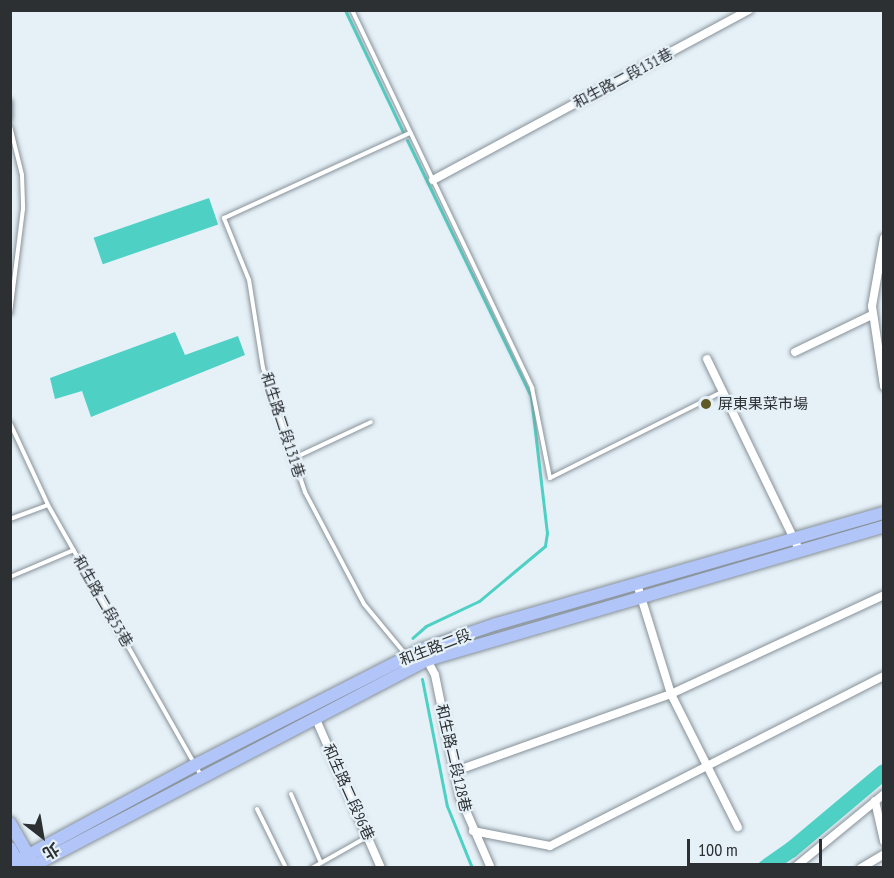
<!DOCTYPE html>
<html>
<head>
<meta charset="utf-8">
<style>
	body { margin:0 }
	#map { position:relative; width:894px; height:878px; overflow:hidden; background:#e5f0f7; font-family:"PT Sans Narrow","Noto Sans TC",sans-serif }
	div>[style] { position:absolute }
	.water>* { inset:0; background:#4ed1c4; transform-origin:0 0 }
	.stream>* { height:3px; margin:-1.5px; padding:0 1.5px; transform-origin:1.5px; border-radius:1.5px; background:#4ed1c4 }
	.river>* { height:16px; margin:-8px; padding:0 8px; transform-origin:8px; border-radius:8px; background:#4ed1c4 }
	.roads { filter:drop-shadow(0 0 2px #879198) drop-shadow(0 0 2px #879198) }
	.service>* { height:4px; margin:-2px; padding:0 2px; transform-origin:2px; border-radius:2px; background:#fff }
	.minor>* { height:8px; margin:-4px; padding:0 4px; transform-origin:4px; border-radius:4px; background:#fff }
	.primary>* { height:12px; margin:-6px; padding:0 6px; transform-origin:6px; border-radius:6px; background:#b2c5f9 }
	.dots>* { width:16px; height:16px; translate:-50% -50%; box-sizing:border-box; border:3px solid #e5f0f7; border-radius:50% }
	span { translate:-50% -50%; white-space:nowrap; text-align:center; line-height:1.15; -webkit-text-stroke:4.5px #e5f0f7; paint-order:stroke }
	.street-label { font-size:15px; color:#2c3033 }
	.poi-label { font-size:15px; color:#2c3033 }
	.left { translate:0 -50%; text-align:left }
	.frame { position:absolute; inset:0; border:12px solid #2c3033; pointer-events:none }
	.north { position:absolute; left:12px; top:806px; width:60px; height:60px; -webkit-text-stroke:4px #e5f0f7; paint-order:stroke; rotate:149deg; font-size:16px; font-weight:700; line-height:24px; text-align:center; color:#2c3033 }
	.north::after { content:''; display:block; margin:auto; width:21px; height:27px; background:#2c3033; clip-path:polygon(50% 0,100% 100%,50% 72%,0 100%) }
	.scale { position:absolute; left:687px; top:839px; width:135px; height:27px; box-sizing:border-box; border:3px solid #2c3033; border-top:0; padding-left:8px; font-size:18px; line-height:21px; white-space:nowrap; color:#2c3033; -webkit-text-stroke:4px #e5f0f7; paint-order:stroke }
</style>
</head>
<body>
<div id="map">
	<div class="water">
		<div style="left:209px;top:198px;width:28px;height:122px;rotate:71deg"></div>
		<div style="clip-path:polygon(175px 332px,185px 355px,238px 336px,245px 355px,91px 417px,82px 391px,55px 399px,50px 378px)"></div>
	</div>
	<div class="stream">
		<div style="left:345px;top:10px;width:135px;rotate:64.6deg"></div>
		<div style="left:407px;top:140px;width:285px;rotate:64.2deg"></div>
		<div style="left:531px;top:397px;width:137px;rotate:83.3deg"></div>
		<div style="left:547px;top:533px;width:13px;rotate:99deg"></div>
		<div style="left:545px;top:546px;width:86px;rotate:140.2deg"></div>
		<div style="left:479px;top:601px;width:59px;rotate:154.7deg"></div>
		<div style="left:426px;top:626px;width:18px;rotate:139deg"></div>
		<div style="left:422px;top:679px;width:129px;rotate:78.9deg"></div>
		<div style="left:447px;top:806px;width:67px;rotate:68deg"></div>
	</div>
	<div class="river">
		<div style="left:765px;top:868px;width:32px;rotate:-35deg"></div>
		<div style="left:791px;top:850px;width:121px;rotate:-40deg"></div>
	</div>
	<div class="roads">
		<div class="service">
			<div style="left:352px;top:10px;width:419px;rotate:64.5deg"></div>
			<div style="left:532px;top:388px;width:92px;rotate:78.7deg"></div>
			<div style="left:550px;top:478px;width:192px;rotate:-26.6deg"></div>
			<div style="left:10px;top:101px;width:19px;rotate:90deg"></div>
			<div style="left:10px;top:126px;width:50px;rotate:76.2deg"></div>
			<div style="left:22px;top:175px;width:34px;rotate:88deg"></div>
			<div style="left:23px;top:209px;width:105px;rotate:97.1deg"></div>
			<div style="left:10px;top:423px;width:90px;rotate:65.1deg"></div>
			<div style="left:48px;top:505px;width:310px;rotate:60.5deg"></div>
			<div style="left:292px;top:459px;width:87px;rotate:-25.1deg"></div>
			<div style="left:10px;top:519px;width:40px;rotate:-20.2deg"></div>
			<div style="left:10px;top:577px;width:69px;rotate:-22.9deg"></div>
			<div style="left:407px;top:656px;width:67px;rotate:-129.6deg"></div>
			<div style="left:364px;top:604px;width:127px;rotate:-117.8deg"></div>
			<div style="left:305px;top:492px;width:131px;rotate:-108.7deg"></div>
			<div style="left:263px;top:368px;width:89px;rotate:-99deg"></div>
			<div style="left:249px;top:280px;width:67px;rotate:-112deg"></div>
			<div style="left:224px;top:218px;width:205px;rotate:-24.6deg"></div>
			<div style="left:291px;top:794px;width:75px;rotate:66.5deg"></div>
			<div style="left:257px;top:809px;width:66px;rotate:63.8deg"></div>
			<div style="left:312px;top:868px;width:63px;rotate:-29.4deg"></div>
		</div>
		<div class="minor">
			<div style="left:433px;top:180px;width:359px;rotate:-28.3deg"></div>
			<div style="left:884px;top:238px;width:69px;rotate:100deg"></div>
			<div style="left:872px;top:306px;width:81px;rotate:81.5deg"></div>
			<div style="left:795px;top:352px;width:85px;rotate:-25.7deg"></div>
			<div style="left:707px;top:359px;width:213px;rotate:64.2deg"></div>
			<div style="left:637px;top:584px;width:115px;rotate:72.8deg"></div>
			<div style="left:671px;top:694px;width:149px;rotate:63.3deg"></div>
			<div style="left:425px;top:656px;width:21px;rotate:62deg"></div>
			<div style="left:435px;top:675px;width:125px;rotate:78.4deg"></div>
			<div style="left:460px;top:797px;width:75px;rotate:66.5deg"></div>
			<div style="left:315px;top:717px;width:165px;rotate:66.4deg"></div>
			<div style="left:456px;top:771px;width:228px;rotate:-19.7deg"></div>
			<div style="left:671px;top:694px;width:235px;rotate:-24.9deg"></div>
			<div style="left:875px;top:801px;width:41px;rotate:77.3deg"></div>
			<div style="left:473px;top:831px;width:78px;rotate:11deg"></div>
			<div style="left:550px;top:846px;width:375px;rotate:-27deg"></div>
			<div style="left:794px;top:868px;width:117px;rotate:-39.4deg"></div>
			<div style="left:861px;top:868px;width:27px;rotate:-31deg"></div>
		</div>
		<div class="primary">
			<div style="left:10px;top:823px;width:40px;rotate:60.3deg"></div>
			<div style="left:10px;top:848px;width:21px;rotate:61deg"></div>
			<div style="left:10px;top:865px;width:210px;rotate:-28.4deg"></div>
			<div style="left:195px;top:765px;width:256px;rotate:-27deg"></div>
			<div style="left:423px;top:649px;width:77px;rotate:-18.9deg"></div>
			<div style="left:496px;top:624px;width:404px;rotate:-16deg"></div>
			<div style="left:29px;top:868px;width:449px;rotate:-27.6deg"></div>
			<div style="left:427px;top:660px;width:476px;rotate:-16.3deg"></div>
		</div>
	</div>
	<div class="dots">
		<div style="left:706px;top:404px;background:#605a27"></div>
	</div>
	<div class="street-label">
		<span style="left:623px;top:78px;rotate:-28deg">和生路二段131巷</span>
		<span style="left:283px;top:425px;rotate:72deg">和生路二段131巷</span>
		<span style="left:103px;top:601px;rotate:60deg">和生路二段53巷</span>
		<span style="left:435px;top:647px;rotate:-21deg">和生路二段</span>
		<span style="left:454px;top:758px;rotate:77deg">和生路二段128巷</span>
		<span style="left:349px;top:792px;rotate:66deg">和生路二段96巷</span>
	</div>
	<div class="poi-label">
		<span class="left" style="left:718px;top:404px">屏東果菜市場</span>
	</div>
	<div class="frame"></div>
	<div class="north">北</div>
	<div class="scale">100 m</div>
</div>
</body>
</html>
